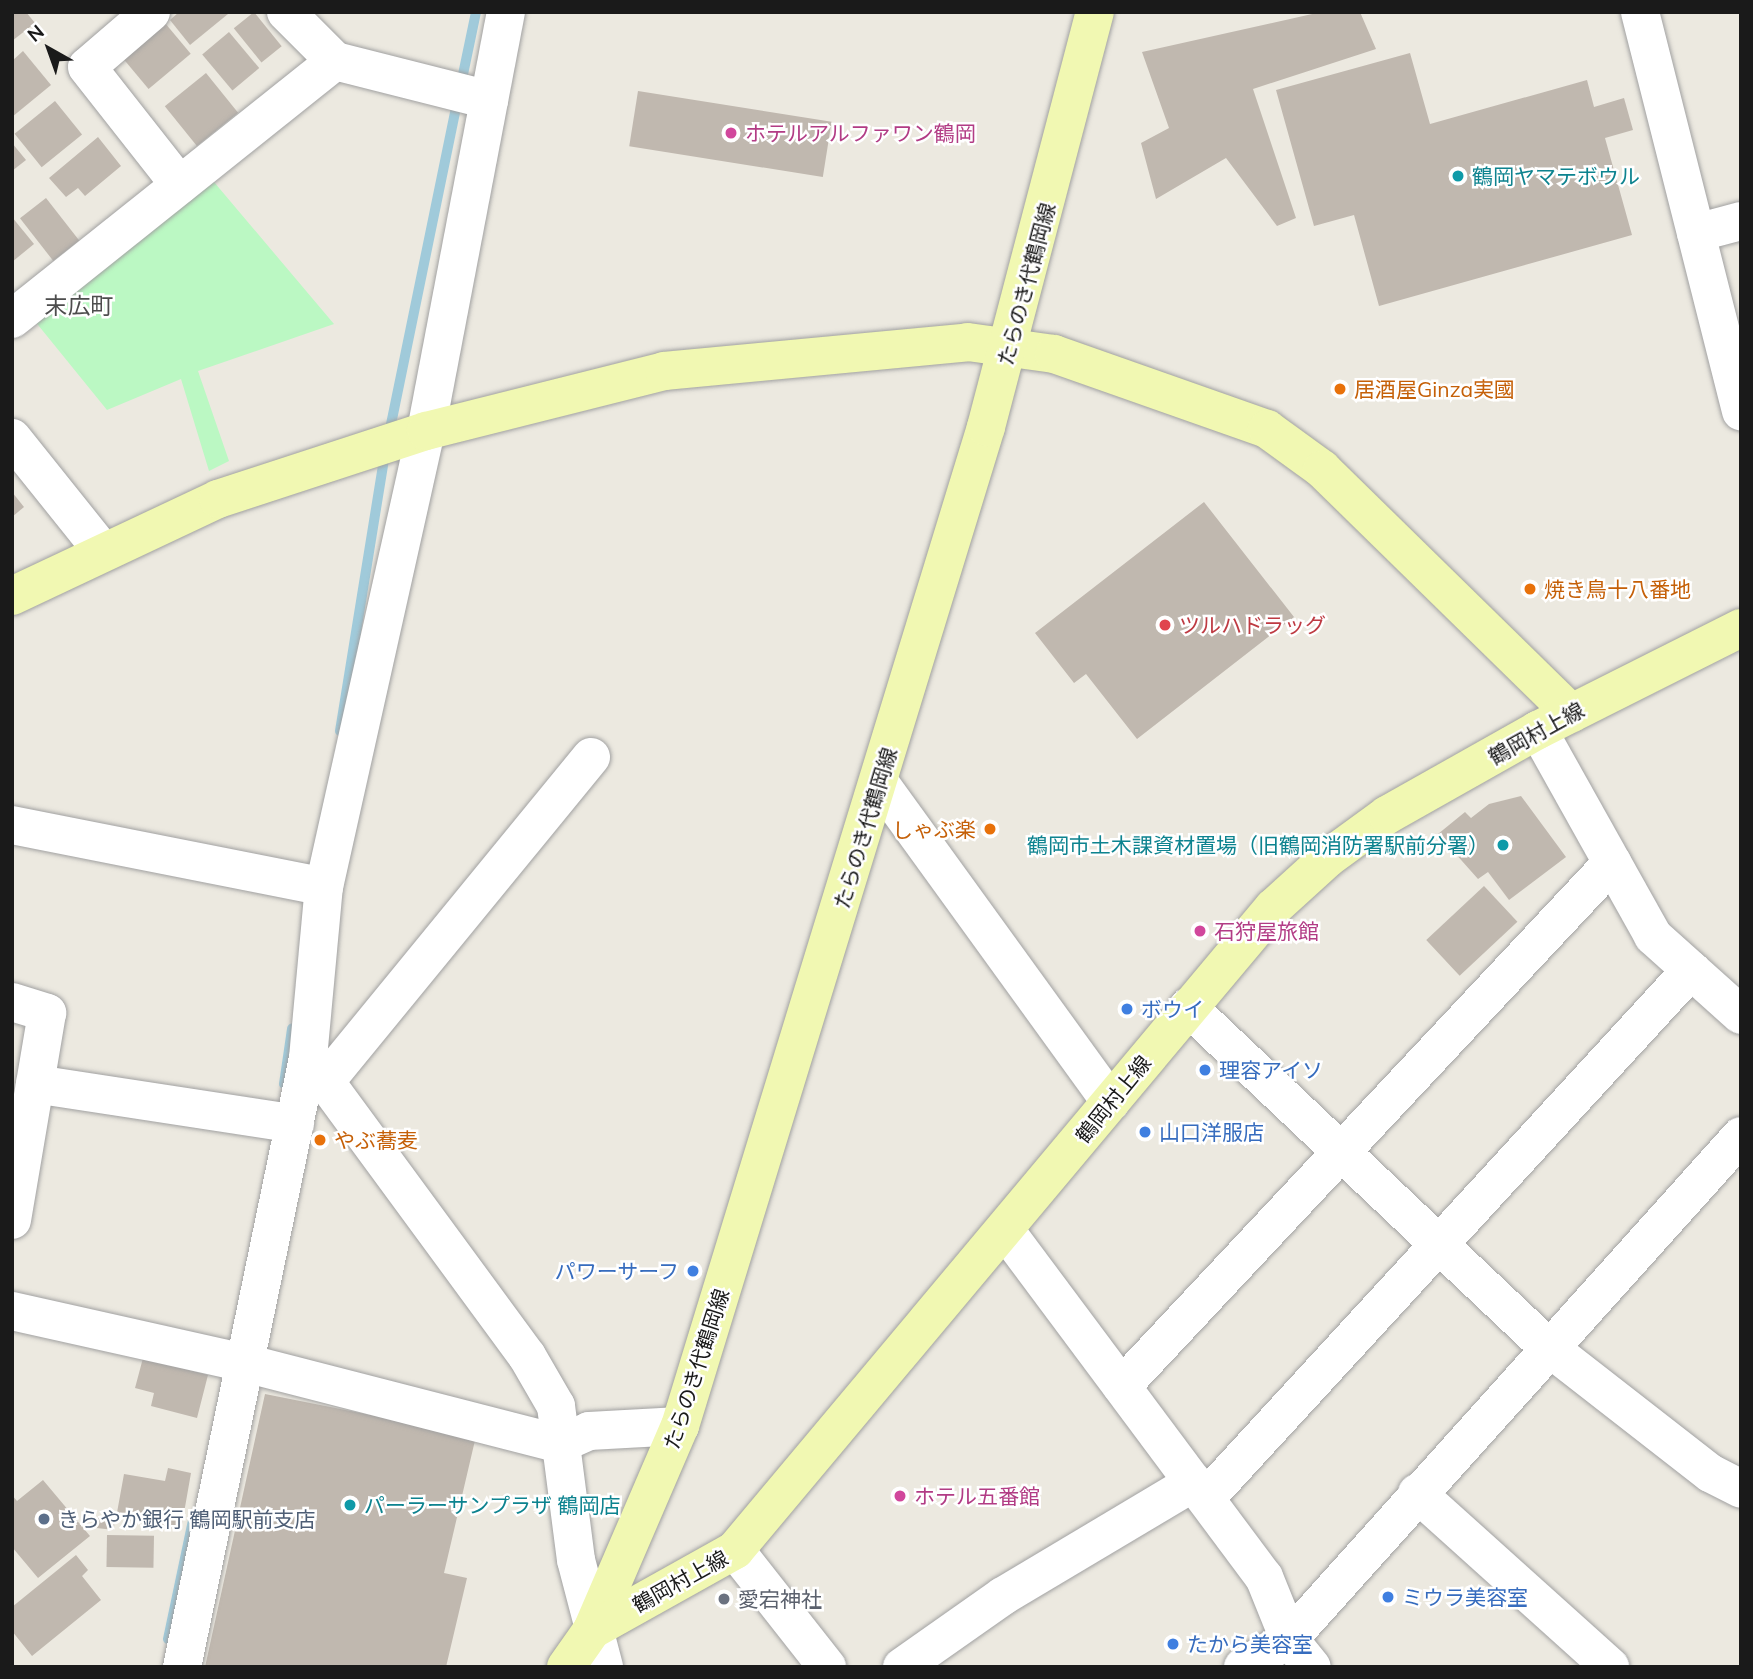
<!DOCTYPE html>
<html>
<head>
<meta charset="utf-8">
<style>
	body { margin:0 }
	#map { position:relative; width:1753px; height:1679px; overflow:hidden; background:#ece9e0; font-family:Mulish,"Noto Sans JP",sans-serif }
	div>[style] { position:absolute }
	.park>* { inset:0; background:#bbf8c3 }
	.stream>* { height:10px; margin:-5px; padding:0 5px; transform-origin:5px; border-radius:5px; background:#a0cada }
	.building>* { inset:0; background:#c0b8af; transform-origin:0 0 }
	.roads { filter:drop-shadow(0 0 2px #a1a1a1) drop-shadow(0 0 2px #a1a1a1) }
	.street>* { height:38px; margin:-19px; padding:0 19px; transform-origin:19px; border-radius:19px; background:#fff }
	.secondary>* { height:38px; margin:-19px; padding:0 19px; transform-origin:19px; border-radius:19px; background:#f1f8b2 }
	.dots>* { width:19px; height:19px; translate:-50% -50%; box-sizing:border-box; border:4px solid #fff; border-radius:50% }
	span { translate:-50% -50%; white-space:nowrap; text-align:center; line-height:1.15; -webkit-text-stroke:5px #fff; paint-order:stroke }
	.hotel-label { font-size:21px; color:#b23c85 }
	.left { translate:0 -50%; text-align:left }
	.culture-label { font-size:21px; color:#0d838f }
	.right { translate:-100% -50%; text-align:right }
	.street-label { font-size:21px; color:#1a1a1a }
	.food-label { font-size:21px; color:#c56008 }
	.health-label { font-size:21px; color:#be3a42 }
	.shop-label { font-size:21px; color:#366cbe }
	.service-label { font-size:21px; color:#4e5e75 }
	.worship-label { font-size:21px; color:#5b616d }
	.neighbourhood-label { font-size:23px; color:#4d4d4d }
	.frame { position:absolute; inset:0; border:14px solid #1a1a1a; pointer-events:none }
	.north { position:absolute; left:14px; top:14px; width:70px; height:70px; -webkit-text-stroke:5px #fff; paint-order:stroke; rotate:320deg; font-size:19px; font-weight:700; line-height:28px; text-align:center; color:#1a1a1a }
	.north::after { content:''; display:block; margin:auto; width:24px; height:32px; background:#1a1a1a; clip-path:polygon(50% 0,100% 100%,50% 72%,0 100%) }
</style>
</head>
<body>
<div id="map">
	<div class="park">
		<div style="clip-path:polygon(214px 182px,334px 324px,198px 371px,229px 461px,209px 471px,181px 379px,107px 410px,34px 320px)"></div>
	</div>
	<div class="stream">
		<div style="left:461px;top:84px;width:74px;rotate:-78.2deg"></div>
		<div style="left:389px;top:434px;width:342px;rotate:-78.4deg"></div>
		<div style="left:340px;top:731px;width:283px;rotate:-80.8deg"></div>
		<div style="left:284px;top:1084px;width:56px;rotate:-81.7deg"></div>
		<div style="left:168px;top:1639px;width:126px;rotate:-78.1deg"></div>
	</div>
	<div class="building">
		<div style="clip-path:polygon(12px 12px,26px 12px,35px 23px,12px 41px)"></div>
		<div style="clip-path:polygon(179px 12px,227px 12px,228px 14px,190px 45px,170px 20px)"></div>
		<div style="left:254px;top:12px;width:44px;height:26px;rotate:51deg"></div>
		<div style="clip-path:polygon(1321px 12px,1360px 12px,1376px 49px,1253px 89px,1296px 218px,1277px 226px,1226px 158px,1156px 199px,1141px 143px,1169px 128px,1142px 52px)"></div>
		<div style="left:165px;top:23px;width:40px;height:55px;rotate:50deg"></div>
		<div style="left:229px;top:32px;width:47px;height:35px;rotate:50deg"></div>
		<div style="clip-path:polygon(23px 51px,51px 85px,12px 117px,12px 61px)"></div>
		<div style="clip-path:polygon(1410px 53px,1430px 124px,1587px 80px,1594px 107px,1624px 98px,1633px 130px,1605px 138px,1632px 235px,1379px 306px,1354px 215px,1314px 226px,1276px 90px)"></div>
		<div style="left:206px;top:73px;width:51px;height:53px;rotate:51deg"></div>
		<div style="left:638px;top:91px;width:196px;height:56px;rotate:9deg"></div>
		<div style="left:55px;top:101px;width:43px;height:52px;rotate:51deg"></div>
		<div style="clip-path:polygon(98px 137px,121px 166px,85px 196px,78px 188px,66px 197px,49px 178px)"></div>
		<div style="clip-path:polygon(12px 143px,26px 160px,12px 171px)"></div>
		<div style="left:46px;top:198px;width:54px;height:33px;rotate:52deg"></div>
		<div style="clip-path:polygon(12px 217px,34px 244px,12px 262px)"></div>
		<div style="clip-path:polygon(12px 492px,24px 507px,12px 517px)"></div>
		<div style="clip-path:polygon(1204px 502px,1294px 617px,1137px 739px,1086px 674px,1074px 683px,1035px 633px)"></div>
		<div style="clip-path:polygon(1521px 796px,1566px 857px,1509px 900px,1488px 872px,1478px 879px,1438px 834px,1465px 812px,1471px 818px,1489px 804px)"></div>
		<div style="left:1484px;top:886px;width:49px;height:79px;rotate:47deg"></div>
		<div style="clip-path:polygon(143px 1358px,208px 1375px,197px 1418px,151px 1406px,154px 1393px,135px 1388px)"></div>
		<div style="clip-path:polygon(265px 1394px,476px 1436px,444px 1573px,467px 1578px,446px 1667px,205px 1667px)"></div>
		<div style="clip-path:polygon(168px 1468px,191px 1473px,181px 1530px,116px 1518px,124px 1474px,165px 1481px)"></div>
		<div style="clip-path:polygon(43px 1480px,90px 1536px,38px 1578px,12px 1547px,12px 1495px,17px 1501px)"></div>
		<div style="left:98px;top:1518px;width:17px;height:10px;rotate:7deg"></div>
		<div style="left:107px;top:1535px;width:47px;height:32px;rotate:1deg"></div>
		<div style="clip-path:polygon(76px 1555px,88px 1570px,82px 1576px,101px 1600px,32px 1656px,12px 1631px,12px 1607px)"></div>
	</div>
	<div class="roads">
		<div class="street">
			<div style="left:151px;top:12px;width:84px;rotate:139.3deg"></div>
			<div style="left:87px;top:67px;width:150px;rotate:51.8deg"></div>
			<div style="left:286px;top:12px;width:69px;rotate:45deg"></div>
			<div style="left:335px;top:61px;width:159px;rotate:14.2deg"></div>
			<div style="left:1640px;top:12px;width:412px;rotate:75.8deg"></div>
			<div style="left:1696px;top:233px;width:47px;rotate:-14.9deg"></div>
			<div style="left:12px;top:319px;width:413px;rotate:-38.6deg"></div>
			<div style="left:12px;top:438px;width:142px;rotate:51.3deg"></div>
			<div style="left:1538px;top:730px;width:236px;rotate:60.8deg"></div>
			<div style="left:1653px;top:936px;width:118px;rotate:41.9deg"></div>
			<div style="left:879px;top:782px;width:395px;rotate:54.1deg"></div>
			<div style="left:12px;top:825px;width:318px;rotate:11.2deg"></div>
			<div style="left:12px;top:1002px;width:37px;rotate:17deg"></div>
			<div style="left:47px;top:1013px;width:210px;rotate:99.6deg"></div>
			<div style="left:1188px;top:1007px;width:494px;rotate:43.4deg"></div>
			<div style="left:1547px;top:1346px;width:207px;rotate:37.9deg"></div>
			<div style="left:1710px;top:1473px;width:35px;rotate:27deg"></div>
			<div style="left:308px;top:1058px;width:370px;rotate:53.7deg"></div>
			<div style="left:527px;top:1356px;width:58px;rotate:59.9deg"></div>
			<div style="left:556px;top:1406px;width:155px;rotate:82.6deg"></div>
			<div style="left:576px;top:1560px;width:111px;rotate:75.3deg"></div>
			<div style="left:325px;top:1082px;width:420px;rotate:-50.7deg"></div>
			<div style="left:35px;top:1084px;width:263px;rotate:8.7deg"></div>
			<div style="left:1005px;top:1230px;width:433px;rotate:53.3deg"></div>
			<div style="left:1264px;top:1577px;width:67px;rotate:68deg"></div>
			<div style="left:1289px;top:1639px;width:36px;rotate:51deg"></div>
			<div style="left:12px;top:1311px;width:239px;rotate:12.6deg"></div>
			<div style="left:245px;top:1363px;width:325px;rotate:14.4deg"></div>
			<div style="left:560px;top:1444px;width:32px;rotate:-24deg"></div>
			<div style="left:589px;top:1431px;width:91px;rotate:-3.1deg"></div>
			<div style="left:1122px;top:1386px;width:717px;rotate:-46.87deg"></div>
			<div style="left:1417px;top:1493px;width:260px;rotate:42deg"></div>
			<div style="left:1206px;top:1498px;width:717px;rotate:-47.43deg"></div>
			<div style="left:735px;top:1550px;width:149px;rotate:51.8deg"></div>
			<div style="left:182px;top:1667px;width:622px;rotate:-78.31deg"></div>
			<div style="left:308px;top:1058px;width:172px;rotate:-84.7deg"></div>
			<div style="left:324px;top:887px;width:467px;rotate:-77.4deg"></div>
			<div style="left:426px;top:431px;width:427px;rotate:-79.2deg"></div>
			<div style="left:902px;top:1667px;width:123px;rotate:-35.1deg"></div>
			<div style="left:1003px;top:1596px;width:222px;rotate:-30.8deg"></div>
			<div style="left:1243px;top:1667px;width:54px;rotate:-31.3deg"></div>
			<div style="left:1289px;top:1639px;width:676px;rotate:-48.06deg"></div>
		</div>
		<div class="secondary">
			<div style="left:12px;top:596px;width:228px;rotate:-25.2deg"></div>
			<div style="left:218px;top:499px;width:219px;rotate:-18.1deg"></div>
			<div style="left:426px;top:431px;width:245px;rotate:-14.1deg"></div>
			<div style="left:664px;top:371px;width:305px;rotate:-5.4deg"></div>
			<div style="left:968px;top:342px;width:87px;rotate:7.9deg"></div>
			<div style="left:1054px;top:354px;width:226px;rotate:19.4deg"></div>
			<div style="left:1267px;top:429px;width:68px;rotate:36deg"></div>
			<div style="left:1322px;top:469px;width:349px;rotate:44.4deg"></div>
			<div style="left:592px;top:1630px;width:222px;rotate:-66.7deg"></div>
			<div style="left:680px;top:1426px;width:1045px;rotate:-72.97deg"></div>
			<div style="left:986px;top:427px;width:429px;rotate:-75.3deg"></div>
			<div style="left:566px;top:1667px;width:45px;rotate:-54.9deg"></div>
			<div style="left:592px;top:1630px;width:164px;rotate:-29.2deg"></div>
			<div style="left:735px;top:1550px;width:838px;rotate:-50.04deg"></div>
			<div style="left:1273px;top:908px;width:74px;rotate:-42.3deg"></div>
			<div style="left:1328px;top:858px;width:73px;rotate:-36.1deg"></div>
			<div style="left:1387px;top:815px;width:173px;rotate:-29.4deg"></div>
			<div style="left:1538px;top:730px;width:227px;rotate:-26.7deg"></div>
		</div>
	</div>
	<div class="dots">
		<div style="left:731px;top:133px;background:#d1479c"></div>
		<div style="left:1458px;top:176px;background:#0f9aa8"></div>
		<div style="left:1340px;top:389px;background:#e8710a"></div>
		<div style="left:1530px;top:589px;background:#e8710a"></div>
		<div style="left:1165px;top:625px;background:#e0444e"></div>
		<div style="left:990px;top:829px;background:#e8710a"></div>
		<div style="left:1503px;top:845px;background:#0f9aa8"></div>
		<div style="left:1200px;top:931px;background:#d1479c"></div>
		<div style="left:1127px;top:1009px;background:#3f7fe0"></div>
		<div style="left:1205px;top:1070px;background:#3f7fe0"></div>
		<div style="left:1145px;top:1132px;background:#3f7fe0"></div>
		<div style="left:320px;top:1140px;background:#e8710a"></div>
		<div style="left:693px;top:1271px;background:#3f7fe0"></div>
		<div style="left:900px;top:1496px;background:#d1479c"></div>
		<div style="left:350px;top:1505px;background:#0f9aa8"></div>
		<div style="left:44px;top:1519px;background:#5c6f8a"></div>
		<div style="left:1388px;top:1597px;background:#3f7fe0"></div>
		<div style="left:724px;top:1599px;background:#6b7280"></div>
		<div style="left:1173px;top:1644px;background:#3f7fe0"></div>
	</div>
	<div class="hotel-label">
		<span class="left" style="left:745px;top:133px">ホテルアルファワン鶴岡</span>
		<span class="left" style="left:1214px;top:931px">石狩屋旅館</span>
		<span class="left" style="left:914px;top:1496px">ホテル五番館</span>
	</div>
	<div class="culture-label">
		<span class="left" style="left:1472px;top:176px">鶴岡ヤマテボウル</span>
		<span class="right" style="left:1489px;top:845px">鶴岡市土木課資材置場（旧鶴岡消防署駅前分署）</span>
		<span class="left" style="left:364px;top:1505px">パーラーサンプラザ 鶴岡店</span>
	</div>
	<div class="street-label">
		<span style="left:1026px;top:284px;rotate:-75deg">たらのき代鶴岡線</span>
		<span style="left:1536px;top:733px;rotate:-29deg">鶴岡村上線</span>
		<span style="left:865px;top:828px;rotate:-73deg">たらのき代鶴岡線</span>
		<span style="left:1113px;top:1099px;rotate:-51deg">鶴岡村上線</span>
		<span style="left:696px;top:1369px;rotate:-72deg">たらのき代鶴岡線</span>
		<span style="left:680px;top:1581px;rotate:-29deg">鶴岡村上線</span>
	</div>
	<div class="food-label">
		<span class="left" style="left:1354px;top:389px">居酒屋Ginza実國</span>
		<span class="left" style="left:1544px;top:589px">焼き鳥十八番地</span>
		<span class="right" style="left:976px;top:829px">しゃぶ楽</span>
		<span class="left" style="left:334px;top:1140px">やぶ蕎麦</span>
	</div>
	<div class="health-label">
		<span class="left" style="left:1179px;top:625px">ツルハドラッグ</span>
	</div>
	<div class="shop-label">
		<span class="left" style="left:1141px;top:1009px">ボウイ</span>
		<span class="left" style="left:1219px;top:1070px">理容アイソ</span>
		<span class="left" style="left:1159px;top:1132px">山口洋服店</span>
		<span class="right" style="left:679px;top:1271px">パワーサーフ</span>
		<span class="left" style="left:1402px;top:1597px">ミウラ美容室</span>
		<span class="left" style="left:1187px;top:1644px">たから美容室</span>
	</div>
	<div class="service-label">
		<span class="left" style="left:58px;top:1519px">きらやか銀行 鶴岡駅前支店</span>
	</div>
	<div class="worship-label">
		<span class="left" style="left:738px;top:1599px">愛宕神社</span>
	</div>
	<div class="neighbourhood-label">
		<span style="left:79px;top:306px">末広町</span>
	</div>
	<div class="frame"></div>
	<div class="north">N</div>
</div>
</body>
</html>
